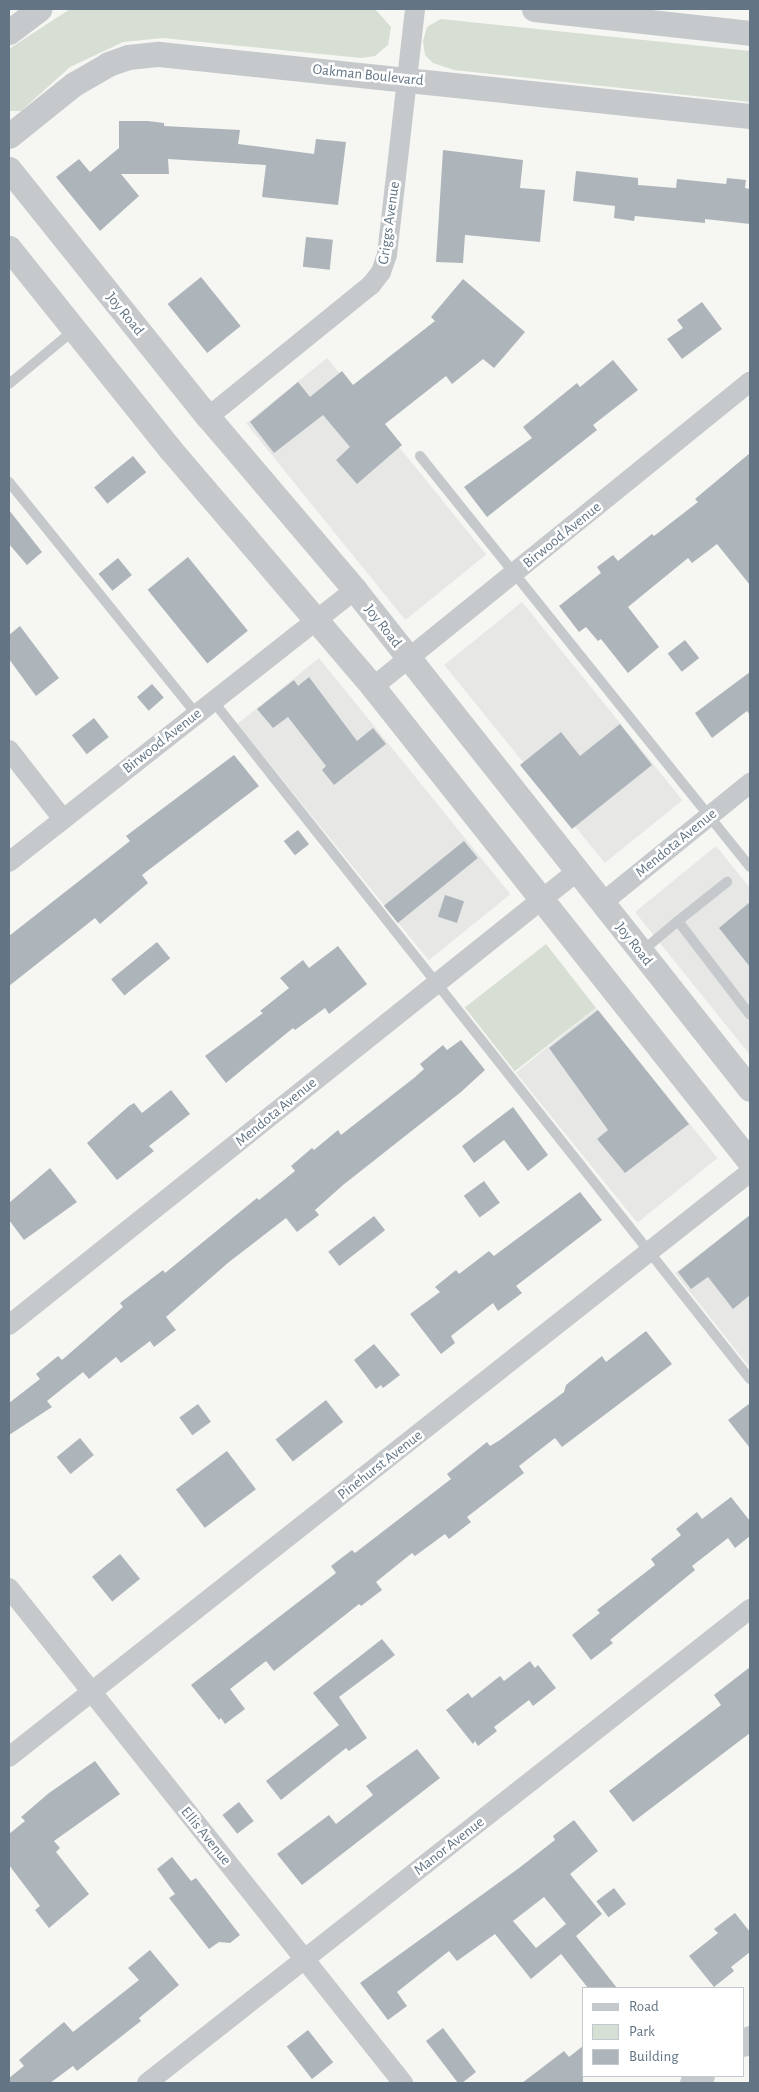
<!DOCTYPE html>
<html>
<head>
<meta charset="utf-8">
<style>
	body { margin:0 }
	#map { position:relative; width:759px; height:2092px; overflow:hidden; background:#f6f6f2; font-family:"Alegreya Sans",sans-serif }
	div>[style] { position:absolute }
	.built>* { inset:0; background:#e7e8e6; transform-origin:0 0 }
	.green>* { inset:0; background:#d7ded3; transform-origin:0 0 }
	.building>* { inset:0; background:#adb5bb; transform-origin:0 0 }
	.service>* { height:10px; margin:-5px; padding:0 5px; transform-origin:5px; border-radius:5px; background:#c5c9cc }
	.minor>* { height:20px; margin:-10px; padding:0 10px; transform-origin:10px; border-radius:10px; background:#c5c9cc }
	.tertiary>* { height:25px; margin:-12.5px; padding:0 12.5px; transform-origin:12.5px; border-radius:12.5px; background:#c5c9cc }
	span { translate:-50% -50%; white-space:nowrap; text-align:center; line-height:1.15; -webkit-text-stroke:5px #fff; paint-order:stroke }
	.street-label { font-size:15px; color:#637585 }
	.frame { position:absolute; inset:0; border:10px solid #637585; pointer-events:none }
	.legend { position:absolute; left:582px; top:1987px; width:162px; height:90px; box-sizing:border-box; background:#fff; border:1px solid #c1c8ce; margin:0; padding:6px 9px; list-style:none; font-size:15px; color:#637585 }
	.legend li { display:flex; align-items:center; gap:10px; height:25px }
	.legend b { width:25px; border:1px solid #c1c8ce }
</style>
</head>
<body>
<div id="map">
	<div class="built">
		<div style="left:327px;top:358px;width:253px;height:104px;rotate:51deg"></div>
		<div style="left:522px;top:602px;width:255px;height:100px;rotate:51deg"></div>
		<div style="left:319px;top:658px;width:304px;height:105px;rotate:51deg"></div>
		<div style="clip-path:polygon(716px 846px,750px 888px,750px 1055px,635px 912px)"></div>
		<div style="left:596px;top:1008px;width:193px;height:103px;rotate:51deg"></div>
		<div style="clip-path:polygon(750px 1215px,750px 1368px,675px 1273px)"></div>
	</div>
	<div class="green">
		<div style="clip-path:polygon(70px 9px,375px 9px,391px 27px,388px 45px,375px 56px,361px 58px,163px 38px,123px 42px,70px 67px,21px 111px,9px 111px,9px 49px)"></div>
		<div style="clip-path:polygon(441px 19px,750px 51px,750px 102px,454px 70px,433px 63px,425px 55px,423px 41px,427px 27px)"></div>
		<div style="left:546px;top:944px;width:81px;height:103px;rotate:52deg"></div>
	</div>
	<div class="building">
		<div style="clip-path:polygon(119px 121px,148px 121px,164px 123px,164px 126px,240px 130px,238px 144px,314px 154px,316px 139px,346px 142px,338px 205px,262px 197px,266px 165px,168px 159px,169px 174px,121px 174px,139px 196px,100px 231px,56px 177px,79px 159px,90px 172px,119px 148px)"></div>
		<div style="clip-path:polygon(443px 150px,523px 160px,520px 188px,545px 190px,540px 242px,465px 235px,463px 263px,436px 262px)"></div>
		<div style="clip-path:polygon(576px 171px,638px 178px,638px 185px,676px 188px,677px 179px,726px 184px,727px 178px,746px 180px,745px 188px,750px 189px,750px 224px,705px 219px,705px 223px,635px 216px,634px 221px,614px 218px,615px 206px,573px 201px)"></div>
		<div style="left:306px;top:237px;width:27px;height:30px;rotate:6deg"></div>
		<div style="left:201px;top:277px;width:63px;height:43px;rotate:51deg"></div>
		<div style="clip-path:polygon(463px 279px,525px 332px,494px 368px,483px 359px,452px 384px,446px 376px,385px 424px,402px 445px,357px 484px,336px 460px,350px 447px,323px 415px,274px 453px,250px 422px,298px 382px,310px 397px,342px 371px,353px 385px,435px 321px,431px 317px)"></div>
		<div style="clip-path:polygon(702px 302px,722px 329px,682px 359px,667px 339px,683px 328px,677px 320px)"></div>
		<div style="clip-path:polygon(613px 360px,638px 390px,593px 425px,597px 430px,487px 517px,464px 487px,532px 438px,523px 427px,577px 383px,580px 387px)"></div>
		<div style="clip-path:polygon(750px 453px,750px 585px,717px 544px,692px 563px,688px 558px,628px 607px,659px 647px,628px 673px,601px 639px,598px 641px,586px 627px,579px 632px,559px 606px,601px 573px,597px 567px,613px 555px,618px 561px,652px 534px,654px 536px,698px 502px,695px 499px)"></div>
		<div style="left:133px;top:456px;width:21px;height:50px;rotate:51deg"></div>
		<div style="clip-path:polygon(9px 510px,42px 552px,27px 565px,9px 544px)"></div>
		<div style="left:188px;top:557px;width:95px;height:52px;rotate:51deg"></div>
		<div style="left:118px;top:558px;width:22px;height:25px;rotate:51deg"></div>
		<div style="clip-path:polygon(20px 626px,59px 678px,36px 696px,9px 659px,9px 635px)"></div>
		<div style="left:685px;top:640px;width:23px;height:22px;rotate:52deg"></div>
		<div style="clip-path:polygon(750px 672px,750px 715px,747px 711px,712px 738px,695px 713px)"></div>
		<div style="clip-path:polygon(309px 677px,357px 741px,373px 728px,386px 744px,334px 785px,322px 770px,326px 766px,288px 717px,273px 728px,257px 709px,294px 680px,298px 686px)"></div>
		<div style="left:152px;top:684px;width:18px;height:20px;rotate:49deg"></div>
		<div style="left:94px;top:718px;width:24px;height:28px;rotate:52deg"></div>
		<div style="clip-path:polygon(620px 724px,652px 765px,572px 829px,520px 765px,561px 732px,580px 756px)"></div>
		<div style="clip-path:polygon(234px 755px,259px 786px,142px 875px,148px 883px,100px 924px,95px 918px,9px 986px,9px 936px,130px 841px,126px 836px)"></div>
		<div style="left:298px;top:830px;width:18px;height:18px;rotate:52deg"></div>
		<div style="left:464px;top:841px;width:22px;height:103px;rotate:51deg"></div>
		<div style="left:445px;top:895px;width:20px;height:23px;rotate:18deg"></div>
		<div style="clip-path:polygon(750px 902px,750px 967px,719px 928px)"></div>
		<div style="left:157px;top:942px;width:21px;height:59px;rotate:51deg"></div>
		<div style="clip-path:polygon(338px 946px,367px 984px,329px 1014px,325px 1008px,295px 1030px,293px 1028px,226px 1083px,205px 1056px,263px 1013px,260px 1011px,289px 988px,280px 978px,303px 960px,309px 968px)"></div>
		<div style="clip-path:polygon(598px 1010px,689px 1124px,625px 1173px,597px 1139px,608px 1130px,549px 1048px)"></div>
		<div style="clip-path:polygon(461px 1040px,485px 1070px,461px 1092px,343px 1185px,315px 1210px,319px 1215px,297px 1232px,286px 1218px,229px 1262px,166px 1317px,176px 1330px,154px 1347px,150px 1341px,121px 1363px,116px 1357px,89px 1379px,83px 1372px,47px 1401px,52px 1407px,9px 1435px,9px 1403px,40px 1379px,36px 1374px,58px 1356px,62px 1360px,123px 1307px,120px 1303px,163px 1270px,165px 1273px,257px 1198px,259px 1200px,295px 1171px,291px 1166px,312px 1148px,314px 1150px,338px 1130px,341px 1135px,414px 1078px,424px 1069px,420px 1064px,443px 1045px,447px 1050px)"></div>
		<div style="clip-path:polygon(171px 1090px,190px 1114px,149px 1146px,154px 1151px,117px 1180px,87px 1143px,129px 1106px,134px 1103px,142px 1113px)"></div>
		<div style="clip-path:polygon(513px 1107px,548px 1155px,528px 1171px,504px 1140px,474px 1163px,462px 1146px)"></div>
		<div style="clip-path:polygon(50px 1168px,77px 1202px,24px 1240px,9px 1220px,9px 1203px)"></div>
		<div style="left:484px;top:1181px;width:27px;height:25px;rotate:54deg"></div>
		<div style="clip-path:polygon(580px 1192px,602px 1220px,516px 1286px,522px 1293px,498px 1311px,493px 1303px,451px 1336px,455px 1343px,441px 1354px,410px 1314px,440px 1292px,435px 1287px,456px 1270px,459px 1274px,489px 1251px,494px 1256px)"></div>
		<div style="clip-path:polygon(750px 1215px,750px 1295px,733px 1309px,708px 1277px,691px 1289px,678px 1272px)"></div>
		<div style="left:374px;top:1216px;width:18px;height:58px;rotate:52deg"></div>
		<div style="clip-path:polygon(646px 1331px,672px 1364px,562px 1447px,555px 1438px,519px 1466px,524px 1473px,467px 1517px,471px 1522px,449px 1539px,445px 1534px,415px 1556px,412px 1553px,376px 1582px,382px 1590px,361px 1606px,359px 1604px,274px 1671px,266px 1661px,230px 1689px,245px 1709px,225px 1724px,221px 1718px,219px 1720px,191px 1685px,336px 1573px,331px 1566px,352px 1550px,355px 1553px,451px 1479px,447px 1474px,487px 1442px,490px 1446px,500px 1440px,564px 1392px,566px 1385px,602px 1356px,606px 1362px)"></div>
		<div style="clip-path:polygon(374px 1344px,400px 1375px,383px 1388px,381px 1385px,376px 1389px,354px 1360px)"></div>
		<div style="left:326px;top:1400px;width:28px;height:64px;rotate:52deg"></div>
		<div style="clip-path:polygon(750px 1403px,750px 1448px,728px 1420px)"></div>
		<div style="left:198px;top:1404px;width:22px;height:23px;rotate:54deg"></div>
		<div style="left:80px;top:1438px;width:22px;height:30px;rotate:51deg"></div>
		<div style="left:227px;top:1451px;width:48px;height:64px;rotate:53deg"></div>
		<div style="clip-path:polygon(731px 1497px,750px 1521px,750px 1536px,735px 1548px,728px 1538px,692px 1566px,695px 1570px,610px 1640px,613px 1643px,591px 1660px,572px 1635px,600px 1613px,597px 1610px,655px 1565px,651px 1559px,681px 1535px,676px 1529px,697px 1512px,702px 1519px)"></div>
		<div style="left:120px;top:1554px;width:32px;height:36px;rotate:51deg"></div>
		<div style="clip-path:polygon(382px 1639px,395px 1655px,339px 1697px,367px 1738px,349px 1751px,346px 1748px,281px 1800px,266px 1781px,339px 1725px,313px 1693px)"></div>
		<div style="clip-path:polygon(530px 1661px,535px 1668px,538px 1665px,556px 1688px,533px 1706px,529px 1700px,494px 1727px,497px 1731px,478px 1746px,475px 1741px,473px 1744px,446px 1710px,468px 1693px,472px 1698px,500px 1676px,504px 1681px)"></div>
		<div style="clip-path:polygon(750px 1667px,750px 1733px,633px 1822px,609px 1791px,721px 1705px,714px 1695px)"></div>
		<div style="clip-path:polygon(417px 1749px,440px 1778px,302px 1885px,277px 1854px,329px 1815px,336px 1824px,373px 1795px,366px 1786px)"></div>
		<div style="clip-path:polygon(95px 1761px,120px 1794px,54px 1841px,60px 1848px,56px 1852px,89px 1894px,49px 1928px,35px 1910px,40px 1906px,9px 1865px,9px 1834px,25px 1821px,21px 1817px,49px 1793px)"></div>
		<div style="left:239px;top:1802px;width:24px;height:21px;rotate:52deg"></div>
		<div style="clip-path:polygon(evenodd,574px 1820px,598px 1851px,570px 1874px,602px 1914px,576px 1936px,617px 1988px,588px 1988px,561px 1954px,531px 1979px,495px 1934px,457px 1961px,449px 1951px,397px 1992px,407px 2006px,388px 2020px,360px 1983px,519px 1868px,555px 1840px,553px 1836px,574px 1820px,544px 1897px,566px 1924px,536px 1948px,513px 1921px,544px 1897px)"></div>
		<div style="clip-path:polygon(172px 1857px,191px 1881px,196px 1878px,240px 1935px,230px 1943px,219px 1942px,209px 1949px,169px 1898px,175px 1894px,157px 1869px)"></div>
		<div style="left:614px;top:1888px;width:20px;height:22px;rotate:53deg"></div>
		<div style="clip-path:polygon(735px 1913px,750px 1932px,750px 1952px,731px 1967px,734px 1971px,714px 1987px,689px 1956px,718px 1933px,714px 1929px)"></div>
		<div style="clip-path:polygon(150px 1950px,179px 1985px,139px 2018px,141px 2021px,77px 2071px,73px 2066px,50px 2083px,9px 2083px,9px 2078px,24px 2066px,19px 2060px,46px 2037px,64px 2022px,73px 2032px,139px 1980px,128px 1968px)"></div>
		<div style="clip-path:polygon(443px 2028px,476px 2072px,462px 2083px,458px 2083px,426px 2041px)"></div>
		<div style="left:308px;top:2030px;width:41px;height:27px;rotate:52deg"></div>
		<div style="clip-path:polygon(583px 2046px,583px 2083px,522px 2083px,564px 2051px,569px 2057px)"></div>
	</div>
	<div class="service">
		<div style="left:9px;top:384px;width:85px;rotate:-39.7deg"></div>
		<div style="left:420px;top:456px;width:527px;rotate:51.24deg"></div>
		<div style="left:9px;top:482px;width:298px;rotate:51.1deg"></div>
		<div style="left:213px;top:701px;width:865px;rotate:51.62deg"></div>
		<div style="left:678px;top:921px;width:63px;rotate:-38.5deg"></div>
		<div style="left:641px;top:952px;width:48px;rotate:-40deg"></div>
		<div style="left:678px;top:921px;width:118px;rotate:52.5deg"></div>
	</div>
	<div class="minor">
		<div style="left:208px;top:417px;width:210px;rotate:-39deg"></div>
		<div style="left:371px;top:285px;width:16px;rotate:-52deg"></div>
		<div style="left:381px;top:272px;width:18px;rotate:-71deg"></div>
		<div style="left:387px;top:255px;width:248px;rotate:-83.5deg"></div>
		<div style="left:373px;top:687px;width:485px;rotate:-39deg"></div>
		<div style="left:9px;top:750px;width:88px;rotate:52deg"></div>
		<div style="left:9px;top:862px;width:440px;rotate:-38.2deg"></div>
		<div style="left:602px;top:903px;width:191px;rotate:-39deg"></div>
		<div style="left:9px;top:1325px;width:726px;rotate:-38.62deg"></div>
		<div style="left:9px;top:1588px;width:633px;rotate:51.48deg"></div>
		<div style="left:9px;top:1757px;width:944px;rotate:-38.29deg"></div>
		<div style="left:147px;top:2083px;width:767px;rotate:-38.17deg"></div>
	</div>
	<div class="tertiary">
		<div style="left:534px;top:9px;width:217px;rotate:6.3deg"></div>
		<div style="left:9px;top:32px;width:38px;rotate:-37deg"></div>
		<div style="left:9px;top:136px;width:83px;rotate:-38.7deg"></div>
		<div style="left:74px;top:84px;width:39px;rotate:-30deg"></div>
		<div style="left:108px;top:64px;width:21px;rotate:-19deg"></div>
		<div style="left:128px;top:57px;width:31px;rotate:-6deg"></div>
		<div style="left:159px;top:54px;width:594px;rotate:5.99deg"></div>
		<div style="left:9px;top:169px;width:318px;rotate:51.3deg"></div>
		<div style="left:208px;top:417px;width:227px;rotate:49.6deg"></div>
		<div style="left:355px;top:590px;width:636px;rotate:51.64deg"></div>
		<div style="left:9px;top:248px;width:258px;rotate:51.3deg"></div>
		<div style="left:170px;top:449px;width:313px;rotate:49.5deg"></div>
		<div style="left:373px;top:687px;width:606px;rotate:51.56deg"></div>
		<div style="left:743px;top:2044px;width:9px;rotate:-41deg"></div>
		<div style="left:692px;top:2083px;width:12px;rotate:-35deg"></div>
	</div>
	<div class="street-label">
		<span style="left:368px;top:75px;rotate:6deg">Oakman Boulevard</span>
		<span style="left:389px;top:223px;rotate:-82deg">Griggs Avenue</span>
		<span style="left:125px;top:314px;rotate:51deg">Joy Road</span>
		<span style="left:562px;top:535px;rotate:-39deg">Birwood Avenue</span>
		<span style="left:383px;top:626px;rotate:52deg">Joy Road</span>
		<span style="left:162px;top:741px;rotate:-38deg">Birwood Avenue</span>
		<span style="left:676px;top:843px;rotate:-39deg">Mendota Avenue</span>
		<span style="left:634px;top:944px;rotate:52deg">Joy Road</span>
		<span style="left:276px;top:1112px;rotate:-39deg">Mendota Avenue</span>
		<span style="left:380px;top:1465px;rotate:-38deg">Pinehurst Avenue</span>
		<span style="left:206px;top:1836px;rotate:51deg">Ellis Avenue</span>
		<span style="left:449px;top:1846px;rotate:-38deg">Manor Avenue</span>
	</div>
	<div class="frame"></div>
	<ul class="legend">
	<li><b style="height:6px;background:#c5c9cc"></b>Road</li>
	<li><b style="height:14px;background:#d7ded3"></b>Park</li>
	<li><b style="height:14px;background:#adb5bb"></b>Building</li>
	</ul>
</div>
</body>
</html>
